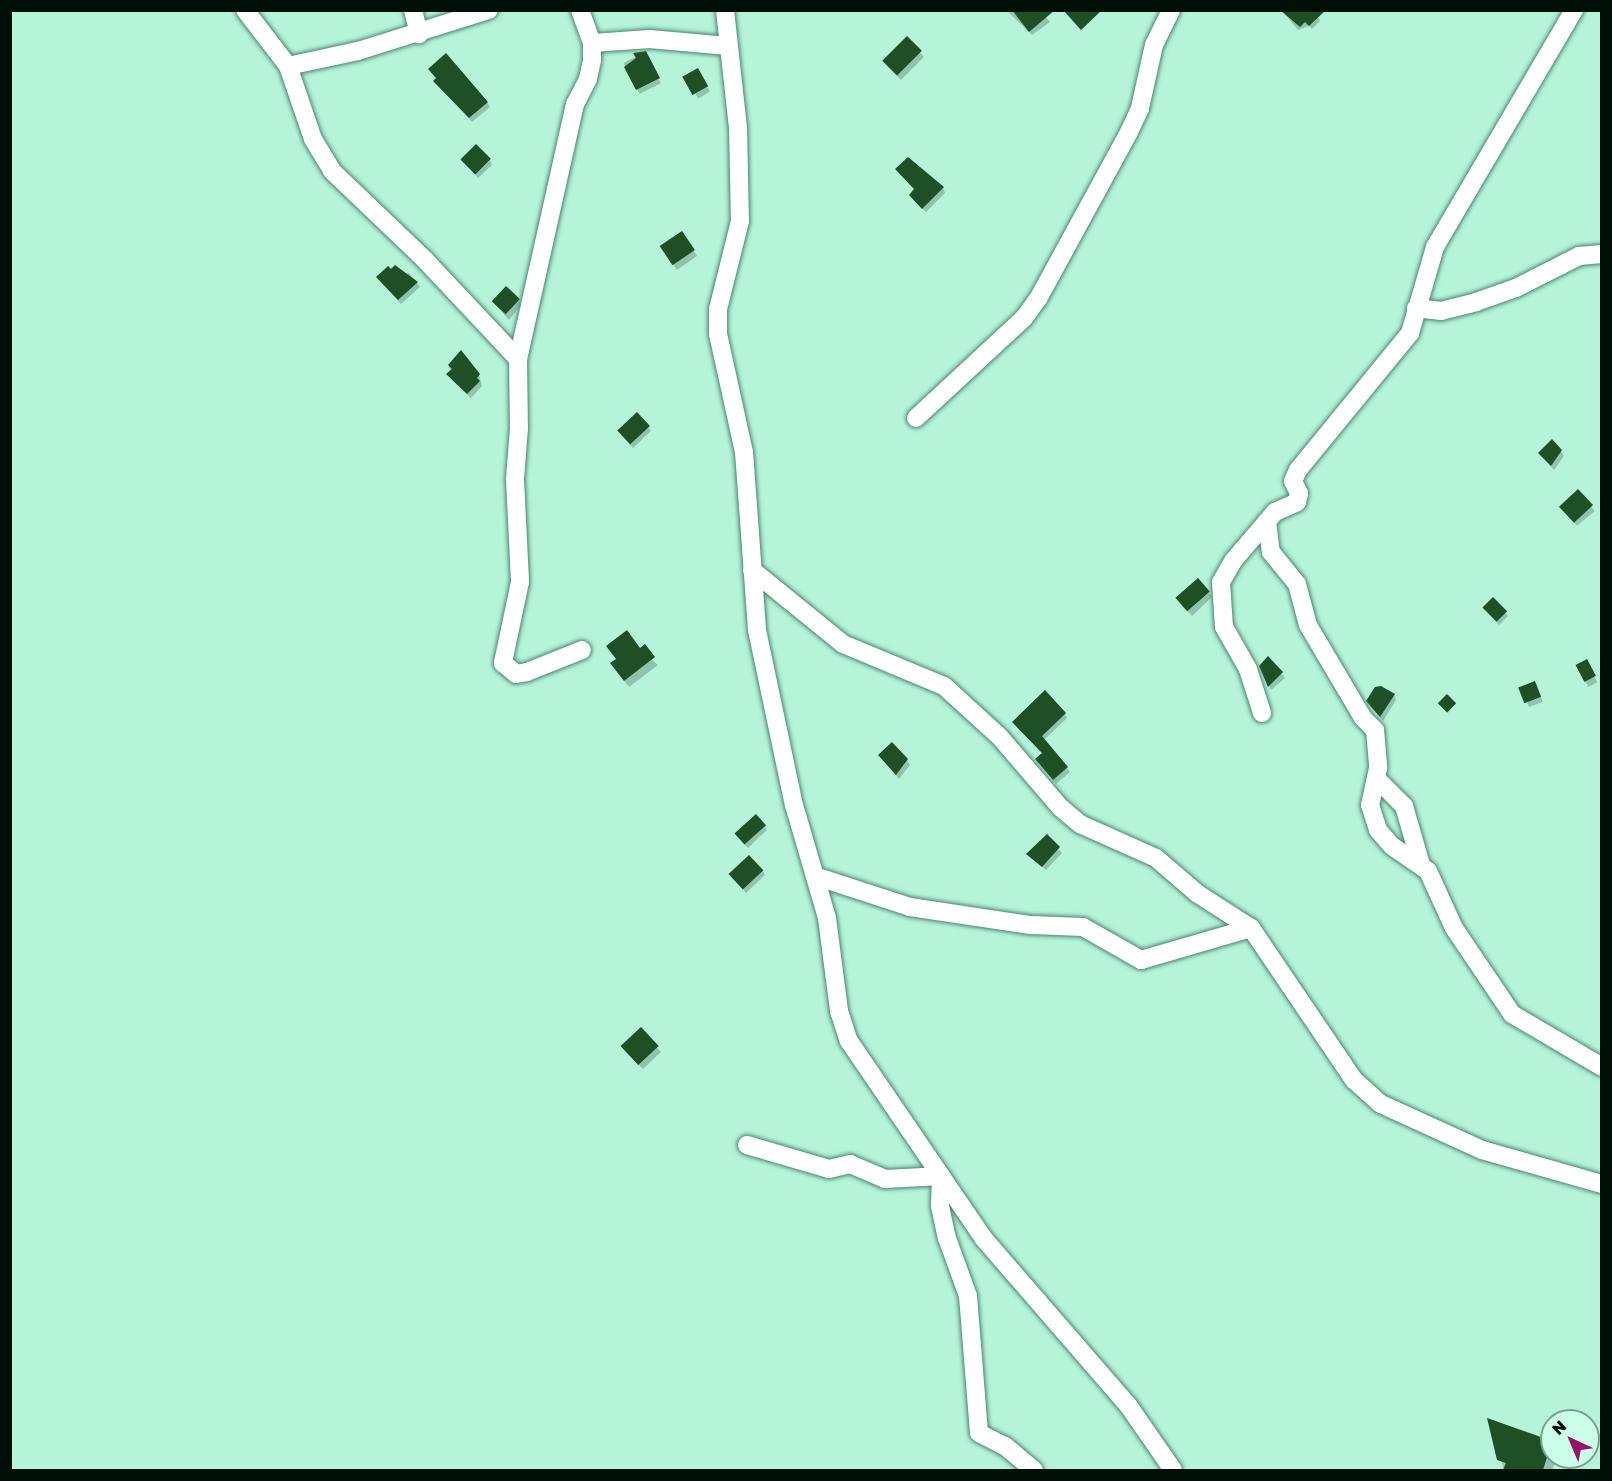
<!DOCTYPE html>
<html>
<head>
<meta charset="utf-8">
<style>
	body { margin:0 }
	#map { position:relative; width:1612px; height:1481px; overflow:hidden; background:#b5f4d9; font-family:"Golos Text",sans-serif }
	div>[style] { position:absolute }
	.shadow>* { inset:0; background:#0003; transform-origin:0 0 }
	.building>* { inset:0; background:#1f4f25; transform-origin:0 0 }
	.roads { filter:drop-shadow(0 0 2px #4a866e) drop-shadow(0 0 2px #4a866e) }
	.minor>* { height:18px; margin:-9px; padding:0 9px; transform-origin:9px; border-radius:9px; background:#fff }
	span { translate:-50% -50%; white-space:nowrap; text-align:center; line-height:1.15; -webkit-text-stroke:6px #ccffe8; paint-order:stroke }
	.frame { position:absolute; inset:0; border:12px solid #001008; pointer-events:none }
	.north { position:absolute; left:1540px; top:1409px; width:60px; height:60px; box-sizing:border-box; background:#ccffe8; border:2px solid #7a9f8e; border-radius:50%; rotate:316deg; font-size:16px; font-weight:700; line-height:24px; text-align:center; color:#001008 }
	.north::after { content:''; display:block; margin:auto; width:21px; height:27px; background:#96136b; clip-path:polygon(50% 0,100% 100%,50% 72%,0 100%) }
</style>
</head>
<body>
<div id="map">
	<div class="shadow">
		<div style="clip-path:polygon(1006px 10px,1040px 10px,1050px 22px,1032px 35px)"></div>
		<div style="clip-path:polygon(1284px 13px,1318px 17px,1320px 21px,1312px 29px,1309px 26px,1298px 30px)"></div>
		<div style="clip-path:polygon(907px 38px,924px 57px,901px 80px,887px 66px)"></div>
		<div style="left:645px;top:52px;width:35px;height:24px;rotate:63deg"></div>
		<div style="left:697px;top:71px;width:24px;height:14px;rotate:57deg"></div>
		<div style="clip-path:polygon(435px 81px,487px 102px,490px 107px,472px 122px)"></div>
		<div style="clip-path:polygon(462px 159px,490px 160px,492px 165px,478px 178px)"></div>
		<div style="clip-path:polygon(897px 169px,943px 188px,945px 193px,926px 212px,913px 199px,915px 190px)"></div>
		<div style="clip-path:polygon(682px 233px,697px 256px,677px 270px,664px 252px)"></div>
		<div style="clip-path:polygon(409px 273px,420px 287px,401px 304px,381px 282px)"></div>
		<div style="clip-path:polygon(519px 300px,521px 305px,509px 320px,493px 302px)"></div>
		<div style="clip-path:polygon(449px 365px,479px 375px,482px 386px,471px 398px,451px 379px)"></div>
		<div style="clip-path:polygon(648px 427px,651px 431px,633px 448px,621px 435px)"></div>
		<div style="clip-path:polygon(1561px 451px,1564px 456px,1554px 470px,1540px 453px)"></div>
		<div style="left:1578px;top:491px;width:26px;height:23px;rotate:50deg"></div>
		<div style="clip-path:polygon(1209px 593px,1212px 597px,1192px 616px,1180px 603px)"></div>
		<div style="clip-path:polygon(1484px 607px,1505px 612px,1508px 616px,1499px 625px)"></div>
		<div style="clip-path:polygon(640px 650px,658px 665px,629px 687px,617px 671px)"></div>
		<div style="clip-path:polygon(1268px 658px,1285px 678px,1271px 690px,1260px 666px)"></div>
		<div style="left:1586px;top:661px;width:24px;height:10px;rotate:62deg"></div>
		<div style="clip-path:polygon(1537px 688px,1543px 702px,1529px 707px,1527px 703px)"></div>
		<div style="clip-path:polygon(1394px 695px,1396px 700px,1383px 721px,1370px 706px)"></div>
		<div style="clip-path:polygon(1455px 704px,1448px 713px,1440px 705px)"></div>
		<div style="clip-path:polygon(1065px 714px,1067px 718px,1044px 740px,1070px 772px,1056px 784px,1040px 764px,1043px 754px,1013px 722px)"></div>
		<div style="clip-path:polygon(883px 760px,907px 760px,910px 765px,899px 779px)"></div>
		<div style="clip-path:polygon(764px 826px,767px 830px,748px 848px,740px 839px)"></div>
		<div style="clip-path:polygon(1047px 836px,1062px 853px,1046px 870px,1028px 854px)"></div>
		<div style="clip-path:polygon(762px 870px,765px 875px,746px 893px,731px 875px)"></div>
		<div style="clip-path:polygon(641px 1030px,661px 1052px,643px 1069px,626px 1052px)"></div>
		<div style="clip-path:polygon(1489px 1420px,1552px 1443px,1552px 1457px,1557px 1457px,1552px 1470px,1504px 1470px)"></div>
	</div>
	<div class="building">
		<div style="clip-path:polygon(1012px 10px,1055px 10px,1029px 32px)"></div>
		<div style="clip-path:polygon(1063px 10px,1102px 10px,1081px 30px)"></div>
		<div style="clip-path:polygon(1280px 10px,1326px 10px,1309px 26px,1305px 22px,1300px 27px)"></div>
		<div style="left:907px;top:36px;width:21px;height:35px;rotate:45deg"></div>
		<div style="clip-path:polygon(646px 51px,660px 78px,636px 90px,624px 67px,636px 58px,633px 53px)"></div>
		<div style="clip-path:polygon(446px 53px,488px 102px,469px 118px,433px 81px,436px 78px,428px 69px)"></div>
		<div style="left:698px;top:68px;width:21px;height:18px;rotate:61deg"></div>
		<div style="left:476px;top:144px;width:21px;height:22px;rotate:45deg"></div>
		<div style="clip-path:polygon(908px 157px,944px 187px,922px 209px,909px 195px,914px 189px,895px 169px)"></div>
		<div style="left:682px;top:231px;width:23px;height:27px;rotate:56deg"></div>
		<div style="clip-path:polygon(395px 265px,418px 282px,398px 300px,376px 277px,388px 266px,391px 269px)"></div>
		<div style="left:506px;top:286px;width:19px;height:21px;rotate:43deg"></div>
		<div style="clip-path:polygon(461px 350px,480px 374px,477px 378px,480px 381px,467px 394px,446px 374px,452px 369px,448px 365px)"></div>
		<div style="left:637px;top:412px;width:19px;height:27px;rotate:47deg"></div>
		<div style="clip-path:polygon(1552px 439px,1562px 450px,1551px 466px,1538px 453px)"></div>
		<div style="left:1578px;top:489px;width:22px;height:26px;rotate:47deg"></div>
		<div style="left:1198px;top:578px;width:18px;height:30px;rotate:49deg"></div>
		<div style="left:1493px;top:597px;width:20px;height:15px;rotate:45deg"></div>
		<div style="clip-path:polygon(627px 630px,640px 648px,645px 644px,655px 657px,624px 681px,610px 663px,616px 659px,606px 646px)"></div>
		<div style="clip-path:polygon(1268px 656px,1283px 672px,1268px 687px,1259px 666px)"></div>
		<div style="left:1587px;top:659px;width:19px;height:13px;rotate:62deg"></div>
		<div style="left:1535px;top:681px;width:17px;height:18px;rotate:69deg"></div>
		<div style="clip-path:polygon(1381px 686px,1395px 694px,1380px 717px,1366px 701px,1375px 687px)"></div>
		<div style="clip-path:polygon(1045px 690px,1066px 713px,1042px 736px,1068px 767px,1053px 780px,1035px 759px,1042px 753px,1012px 722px)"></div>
		<div style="left:1447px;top:694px;width:13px;height:13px;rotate:45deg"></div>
		<div style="clip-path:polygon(892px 742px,908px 759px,896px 775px,878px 755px)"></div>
		<div style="left:756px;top:814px;width:15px;height:29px;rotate:48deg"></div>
		<div style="clip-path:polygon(1047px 834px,1060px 847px,1042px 867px,1026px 854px)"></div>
		<div style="left:749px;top:855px;width:21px;height:28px;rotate:47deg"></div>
		<div style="left:641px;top:1027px;width:26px;height:28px;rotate:47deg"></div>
		<div style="clip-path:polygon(1487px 1418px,1552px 1441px,1543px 1470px,1503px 1470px,1506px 1463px,1497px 1460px)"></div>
	</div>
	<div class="roads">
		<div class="minor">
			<div style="left:245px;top:10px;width:71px;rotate:52.5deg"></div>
			<div style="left:288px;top:66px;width:77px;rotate:71.1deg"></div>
			<div style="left:313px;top:139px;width:37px;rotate:59deg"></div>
			<div style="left:332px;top:171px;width:129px;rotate:43.7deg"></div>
			<div style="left:425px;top:260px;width:136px;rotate:46.8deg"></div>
			<div style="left:413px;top:10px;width:25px;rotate:76deg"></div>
			<div style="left:580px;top:10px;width:35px;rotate:70deg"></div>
			<div style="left:592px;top:43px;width:17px;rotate:90deg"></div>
			<div style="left:592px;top:60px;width:19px;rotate:102deg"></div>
			<div style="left:588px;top:79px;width:28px;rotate:117deg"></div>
			<div style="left:575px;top:104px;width:261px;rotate:102.6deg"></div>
			<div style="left:518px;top:359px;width:69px;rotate:89.2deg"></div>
			<div style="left:519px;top:428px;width:51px;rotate:94.5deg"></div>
			<div style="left:515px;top:479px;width:103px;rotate:87.2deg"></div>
			<div style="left:520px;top:582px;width:83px;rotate:101.9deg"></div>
			<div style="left:503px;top:663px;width:17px;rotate:40deg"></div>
			<div style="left:516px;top:674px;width:11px;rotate:-10deg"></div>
			<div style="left:527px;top:672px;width:59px;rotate:-21.8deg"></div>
			<div style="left:725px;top:10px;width:118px;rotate:83.7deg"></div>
			<div style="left:738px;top:127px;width:94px;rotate:88.8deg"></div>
			<div style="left:740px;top:221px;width:91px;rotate:104deg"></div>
			<div style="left:718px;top:309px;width:25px;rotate:90deg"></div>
			<div style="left:718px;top:334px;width:121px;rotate:77.6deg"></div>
			<div style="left:744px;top:452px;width:178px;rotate:85.8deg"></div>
			<div style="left:757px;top:630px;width:179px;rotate:78.1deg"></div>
			<div style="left:794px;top:805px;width:118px;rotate:73.7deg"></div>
			<div style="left:827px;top:918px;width:94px;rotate:82.6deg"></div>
			<div style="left:839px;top:1011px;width:32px;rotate:72deg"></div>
			<div style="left:849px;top:1041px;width:240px;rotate:55.7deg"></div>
			<div style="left:984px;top:1239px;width:220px;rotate:49.1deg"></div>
			<div style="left:1128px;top:1405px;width:79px;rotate:55.3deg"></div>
			<div style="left:592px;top:43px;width:58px;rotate:-3.9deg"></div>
			<div style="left:650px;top:39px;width:78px;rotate:5.1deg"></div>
			<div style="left:288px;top:66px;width:72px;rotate:-12.1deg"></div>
			<div style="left:358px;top:51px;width:137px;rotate:-17.4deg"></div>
			<div style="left:1416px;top:308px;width:25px;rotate:7deg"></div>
			<div style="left:1441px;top:311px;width:36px;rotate:-14deg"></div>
			<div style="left:1476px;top:302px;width:42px;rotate:-19.3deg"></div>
			<div style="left:1516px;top:288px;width:71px;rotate:-26.9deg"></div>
			<div style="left:1579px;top:256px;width:23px;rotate:-5deg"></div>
			<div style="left:916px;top:418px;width:147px;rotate:-42.8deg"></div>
			<div style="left:1024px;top:318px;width:24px;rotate:-54deg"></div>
			<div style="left:1038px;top:299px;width:190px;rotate:-61.4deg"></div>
			<div style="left:1129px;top:132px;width:26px;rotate:-65deg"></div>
			<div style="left:1140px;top:108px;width:65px;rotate:-77.5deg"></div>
			<div style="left:1154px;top:45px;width:39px;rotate:-64deg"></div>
			<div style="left:1267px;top:521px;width:31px;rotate:83deg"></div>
			<div style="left:1271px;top:552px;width:41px;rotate:50.9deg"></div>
			<div style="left:1297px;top:584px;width:42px;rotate:75deg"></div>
			<div style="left:1308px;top:625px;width:108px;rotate:59.4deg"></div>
			<div style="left:1363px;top:718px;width:17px;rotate:45deg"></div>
			<div style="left:1375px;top:730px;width:38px;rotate:85deg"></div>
			<div style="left:1378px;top:768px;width:38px;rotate:102deg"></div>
			<div style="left:1370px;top:805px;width:26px;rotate:72deg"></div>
			<div style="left:1378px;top:830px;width:21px;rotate:49deg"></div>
			<div style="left:1392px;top:846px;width:44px;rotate:34.8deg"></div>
			<div style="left:1428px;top:871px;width:63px;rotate:65.5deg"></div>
			<div style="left:1454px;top:928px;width:104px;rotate:56deg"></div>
			<div style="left:1512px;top:1014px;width:104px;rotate:30.5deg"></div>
			<div style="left:752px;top:570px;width:117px;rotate:39.1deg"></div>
			<div style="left:843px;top:644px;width:109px;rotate:22.6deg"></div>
			<div style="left:944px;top:686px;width:74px;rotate:42.3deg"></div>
			<div style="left:999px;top:736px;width:95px;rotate:49.3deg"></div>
			<div style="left:1061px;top:808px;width:25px;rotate:40deg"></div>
			<div style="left:1080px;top:824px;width:83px;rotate:24.1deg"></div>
			<div style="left:1156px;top:858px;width:55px;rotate:40.6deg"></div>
			<div style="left:1198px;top:894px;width:63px;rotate:32.7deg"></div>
			<div style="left:1251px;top:928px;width:184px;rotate:55.9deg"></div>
			<div style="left:1354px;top:1080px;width:36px;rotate:42deg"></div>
			<div style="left:1381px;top:1104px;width:111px;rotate:24.5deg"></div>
			<div style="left:1482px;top:1150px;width:125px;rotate:15.8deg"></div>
			<div style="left:1262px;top:713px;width:46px;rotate:-107.7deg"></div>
			<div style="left:1248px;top:669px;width:48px;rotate:-119.7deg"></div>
			<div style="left:1224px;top:627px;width:45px;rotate:-93.8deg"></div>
			<div style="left:1221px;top:582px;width:24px;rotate:-60deg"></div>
			<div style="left:1233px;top:561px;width:65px;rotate:-49.4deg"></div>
			<div style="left:1275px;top:512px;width:24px;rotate:-24deg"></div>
			<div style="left:1297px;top:502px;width:9px;rotate:-77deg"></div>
			<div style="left:1299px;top:493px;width:13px;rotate:-117deg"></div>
			<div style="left:1293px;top:481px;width:12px;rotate:-66deg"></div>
			<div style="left:1298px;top:470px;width:177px;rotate:-50.7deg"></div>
			<div style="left:1410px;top:333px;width:90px;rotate:-73.8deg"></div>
			<div style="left:1435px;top:247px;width:275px;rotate:-59.6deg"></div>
			<div style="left:1376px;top:778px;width:40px;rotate:45deg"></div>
			<div style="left:1404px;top:806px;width:61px;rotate:73.9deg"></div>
			<div style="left:815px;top:876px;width:100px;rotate:18.1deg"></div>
			<div style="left:910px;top:907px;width:122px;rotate:8.5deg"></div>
			<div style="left:1031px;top:925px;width:52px;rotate:2.2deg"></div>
			<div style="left:1083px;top:927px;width:67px;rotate:29.6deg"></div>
			<div style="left:1141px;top:960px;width:115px;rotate:-16.2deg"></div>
			<div style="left:747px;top:1145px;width:85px;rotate:16.3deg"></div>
			<div style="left:829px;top:1169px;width:22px;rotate:-13deg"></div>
			<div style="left:850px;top:1164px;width:38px;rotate:23deg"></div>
			<div style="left:885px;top:1179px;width:56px;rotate:-3.1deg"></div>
			<div style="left:941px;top:1176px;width:30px;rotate:92deg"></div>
			<div style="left:940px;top:1206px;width:33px;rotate:78deg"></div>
			<div style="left:947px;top:1238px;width:62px;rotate:70.1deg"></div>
			<div style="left:968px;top:1296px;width:137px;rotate:85.4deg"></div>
			<div style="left:979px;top:1433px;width:29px;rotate:27deg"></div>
			<div style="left:1005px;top:1446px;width:38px;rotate:40deg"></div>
		</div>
	</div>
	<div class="frame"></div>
	<div class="north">N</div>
</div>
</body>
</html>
